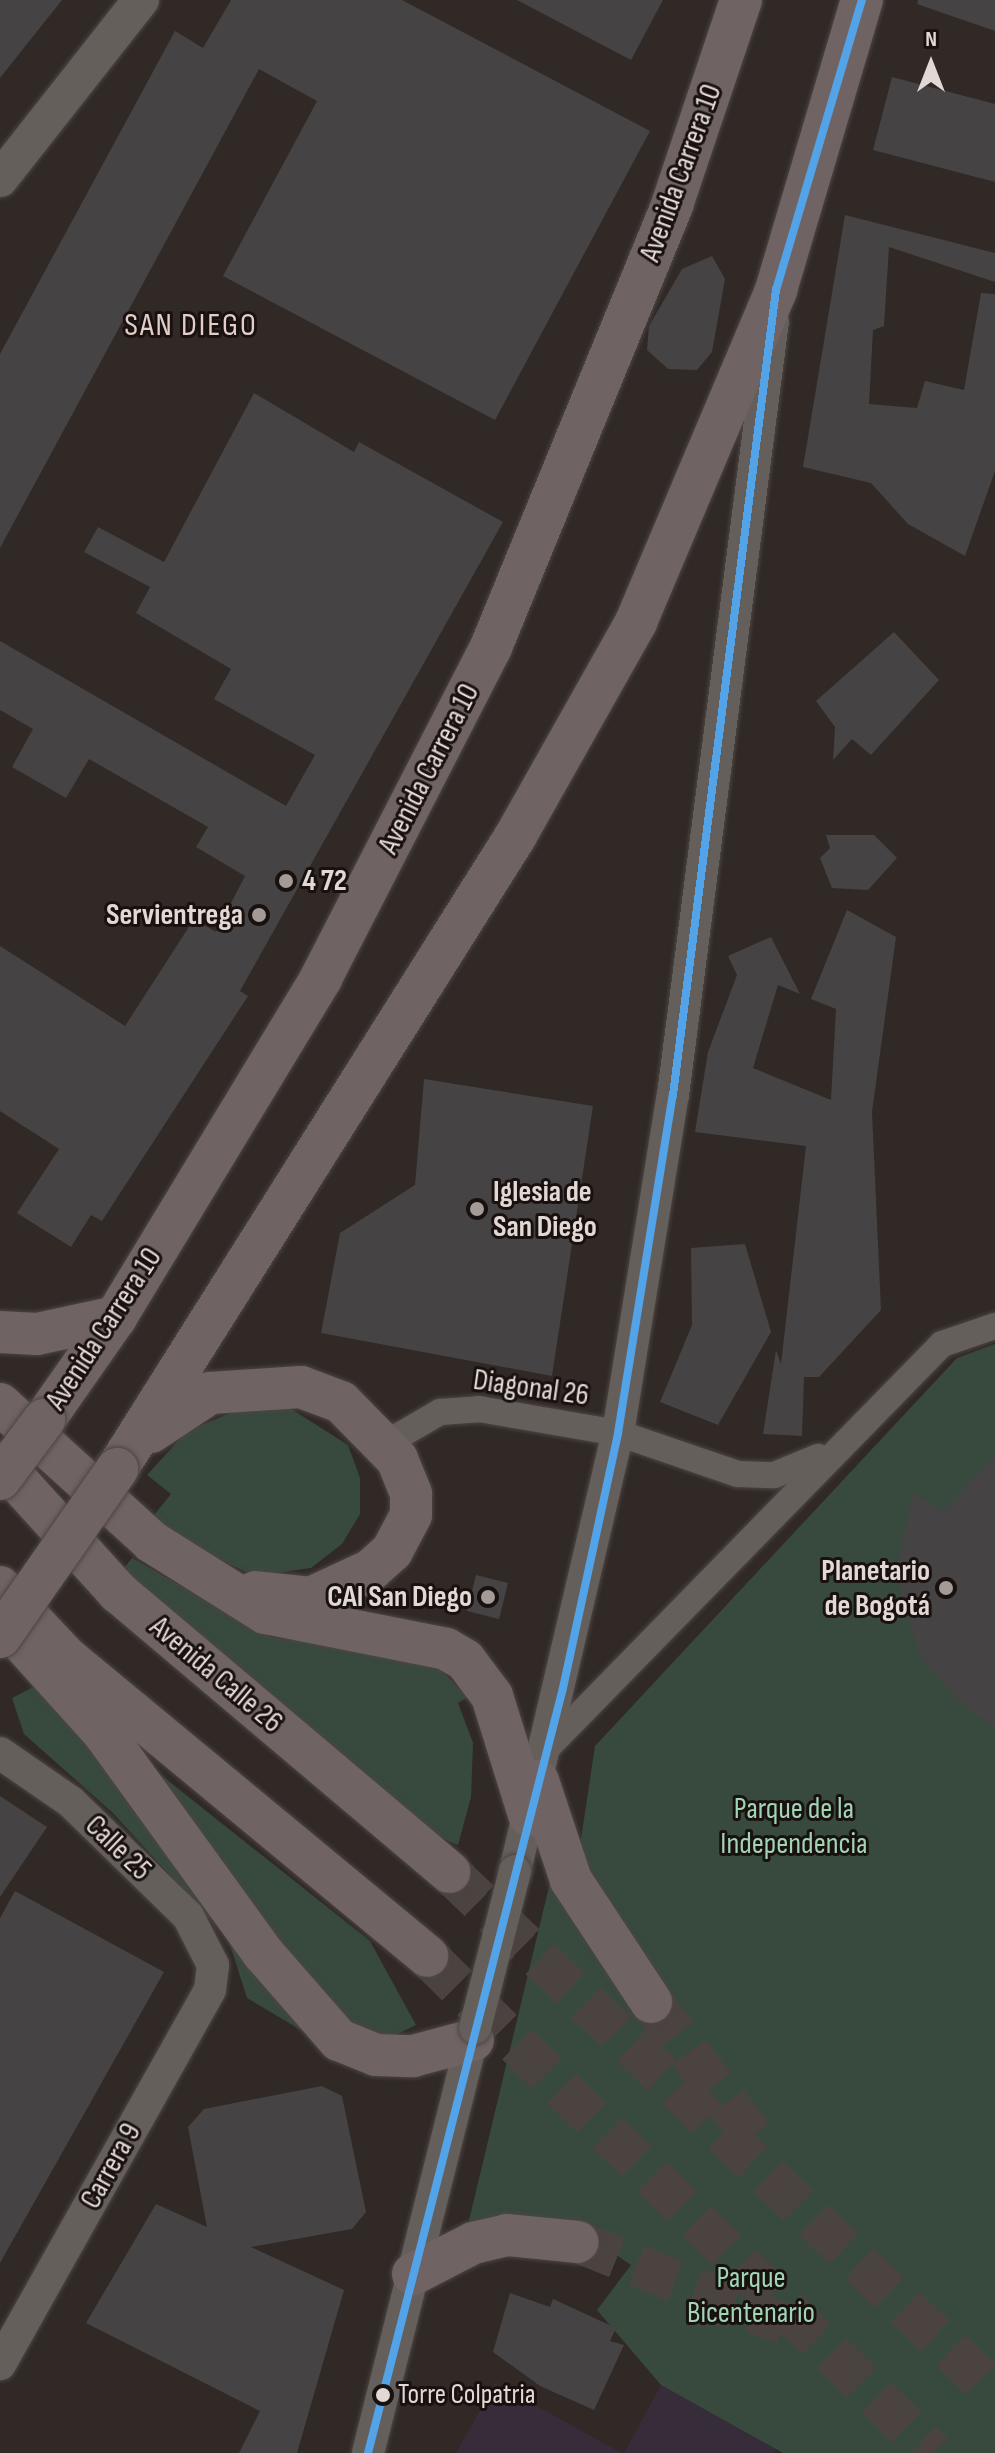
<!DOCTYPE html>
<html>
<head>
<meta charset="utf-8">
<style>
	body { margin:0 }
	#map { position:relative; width:995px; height:2453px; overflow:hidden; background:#302926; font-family:"Sofia Sans Condensed",sans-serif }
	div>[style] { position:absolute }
	.commercial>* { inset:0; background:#372c39 }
	.green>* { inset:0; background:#374a3d }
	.building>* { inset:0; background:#464344; transform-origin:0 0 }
	.primary-tunnel>* { height:42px; margin-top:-21px; transform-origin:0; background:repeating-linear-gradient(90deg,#4b4340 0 42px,transparent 0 63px) }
	.roads { filter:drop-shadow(0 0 2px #4c4543) drop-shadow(0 0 2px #4c4543) }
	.minor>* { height:26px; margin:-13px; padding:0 13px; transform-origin:13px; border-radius:13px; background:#655f5c }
	.tertiary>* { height:32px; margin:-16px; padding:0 16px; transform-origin:16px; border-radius:16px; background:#655f5c }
	.secondary>* { height:36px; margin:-18px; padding:0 18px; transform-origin:18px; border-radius:18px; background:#655f5c }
	.primary>* { height:42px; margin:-21px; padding:0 21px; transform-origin:21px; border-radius:21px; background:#6f6463 }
	.bridges { filter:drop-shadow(0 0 2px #4c4543) drop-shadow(0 0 2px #4c4543) }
	.tertiary-bridge>* { height:32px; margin:-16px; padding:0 16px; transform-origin:16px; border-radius:16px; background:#655f5c }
	.primary-bridge>* { height:42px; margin:-21px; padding:0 21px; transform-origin:21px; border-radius:21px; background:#6f6463 }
	.bus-1>* { height:8px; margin:-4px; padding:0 4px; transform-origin:4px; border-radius:4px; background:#53a3e8 }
	.dots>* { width:22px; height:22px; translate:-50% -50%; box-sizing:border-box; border:4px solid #18110f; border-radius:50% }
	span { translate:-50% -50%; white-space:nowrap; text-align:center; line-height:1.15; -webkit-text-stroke:6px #18110f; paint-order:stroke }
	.bus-label { font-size:28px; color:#e2d8d4 }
	.left { translate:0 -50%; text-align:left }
	.street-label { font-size:30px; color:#e2d8d4 }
	.poi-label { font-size:30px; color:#e2d8d4; font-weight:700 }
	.right { translate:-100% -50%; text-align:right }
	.park-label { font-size:30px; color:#a1d4b3 }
	.neighbourhood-label { font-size:32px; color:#e2cec7; letter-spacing:2px }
	.north { position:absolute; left:891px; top:24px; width:80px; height:80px; -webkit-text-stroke:6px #18110f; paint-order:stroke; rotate:0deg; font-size:22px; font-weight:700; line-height:32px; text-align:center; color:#e2d8d4 }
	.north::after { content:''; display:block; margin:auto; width:28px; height:36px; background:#e2d8d4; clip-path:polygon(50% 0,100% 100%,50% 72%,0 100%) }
</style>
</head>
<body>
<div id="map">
	<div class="commercial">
		<div style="clip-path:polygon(495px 2383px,622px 2453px,456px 2453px)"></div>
		<div style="clip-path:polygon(661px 2385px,776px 2449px,774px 2453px,624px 2453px)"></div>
	</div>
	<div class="green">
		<div style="clip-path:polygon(995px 1344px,995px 2453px,783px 2453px,661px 2385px,597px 2310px,631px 2265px,603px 2246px,578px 2234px,465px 2237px,558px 1849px,651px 2002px,675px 2032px,684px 2024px,579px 1852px,595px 1746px,957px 1358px)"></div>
		<div style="clip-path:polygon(288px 1407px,348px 1445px,360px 1478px,360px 1514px,342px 1544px,311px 1568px,255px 1576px,146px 1525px,171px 1494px,147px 1475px,187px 1431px,243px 1408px)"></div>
		<div style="clip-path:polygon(132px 1558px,271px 1637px,387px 1652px,441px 1670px,468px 1697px,458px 1703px,473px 1743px,471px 1797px,458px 1845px,424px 1831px,117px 1577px)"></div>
		<div style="clip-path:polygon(33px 1687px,59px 1698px,379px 2060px,380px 2077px,247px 1998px,228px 1938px,113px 1813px,24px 1734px,12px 1698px)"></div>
		<div style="clip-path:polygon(127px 1748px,370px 1941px,416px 2025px,383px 2041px,335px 2021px)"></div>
	</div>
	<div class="building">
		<div style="clip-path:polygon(0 0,62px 0,0 78px)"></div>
		<div style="clip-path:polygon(231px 0,402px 0,650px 131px,495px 420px,223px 276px,317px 101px,259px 69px,0 548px,0 354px,175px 31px,203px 48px)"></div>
		<div style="clip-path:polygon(517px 0,663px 0,631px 60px)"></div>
		<div style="clip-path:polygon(918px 0,995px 0,995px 31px,917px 4px)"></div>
		<div style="clip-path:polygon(892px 77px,995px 104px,995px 182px,873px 150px)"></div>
		<div style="clip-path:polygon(845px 215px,995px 253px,995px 282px,889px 247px,884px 326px,873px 330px,869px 404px,917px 408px,925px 381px,964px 390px,981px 293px,995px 294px,995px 471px,965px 556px,908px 524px,871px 483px,803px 467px)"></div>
		<div style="clip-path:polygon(712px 256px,725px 279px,712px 352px,697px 370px,668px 369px,647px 350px,649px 326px,682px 269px)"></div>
		<div style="clip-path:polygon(254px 393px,354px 452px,359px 442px,503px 522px,240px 991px,248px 996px,102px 1221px,91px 1215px,71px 1247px,17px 1213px,59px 1149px,0 1111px,0 946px,125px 1026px,194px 919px,216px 932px,245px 876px,196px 847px,208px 827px,89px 759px,66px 798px,12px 767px,33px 729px,0 710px,0 641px,286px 806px,315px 755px,214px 699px,231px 669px,136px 613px,150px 587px,84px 552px,98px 527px,164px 562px)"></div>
		<div style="clip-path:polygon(894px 632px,939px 680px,871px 755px,852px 739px,833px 760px,835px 727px,816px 701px)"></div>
		<div style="clip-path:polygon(826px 835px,874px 835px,897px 858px,868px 890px,832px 888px,820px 858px,830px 848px)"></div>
		<div style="clip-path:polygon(847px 910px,896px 937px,872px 1112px,881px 1310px,819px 1377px,804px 1377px,802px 1436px,763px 1434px,776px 1350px,781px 1364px,806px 1146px,695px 1132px,708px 1052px,737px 975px,728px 956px,771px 937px,800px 994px,778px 985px,753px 1068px,831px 1100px,836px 1009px,811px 999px)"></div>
		<div style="clip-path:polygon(424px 1079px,593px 1106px,552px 1376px,321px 1333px,340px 1233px,415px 1185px)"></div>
		<div style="clip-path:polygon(745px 1244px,771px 1332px,718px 1425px,660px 1402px,692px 1325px,691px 1248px)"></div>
		<div style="clip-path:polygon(995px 1455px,995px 1729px,956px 1699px,919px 1655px,896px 1574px,913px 1493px,944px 1511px)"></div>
		<div style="left:476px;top:1575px;width:33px;height:37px;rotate:14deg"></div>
		<div style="clip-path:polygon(0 1796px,47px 1827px,0 1897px)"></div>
		<div style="clip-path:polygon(15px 1891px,164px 1972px,0 2263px,0 1918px)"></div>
		<div style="clip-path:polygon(322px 2086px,342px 2096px,366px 2212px,352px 2229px,251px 2247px,344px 2290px,297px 2453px,239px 2453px,260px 2411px,86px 2323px,156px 2204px,207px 2227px,188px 2127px,204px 2109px)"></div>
		<div style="clip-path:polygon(510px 2293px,550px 2307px,553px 2299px,616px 2328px,610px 2341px,624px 2345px,594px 2410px,540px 2386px,493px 2352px)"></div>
	</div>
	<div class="primary-tunnel">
		<div style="left:449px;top:1872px;width:755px;rotate:43.66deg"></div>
		<div style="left:427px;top:1956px;width:709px;rotate:44.49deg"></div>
		<div style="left:651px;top:2002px;width:188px;rotate:53deg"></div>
		<div style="left:578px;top:2242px;width:222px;rotate:21.7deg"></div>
	</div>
	<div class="roads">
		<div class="minor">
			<div style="left:385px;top:1444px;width:64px;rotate:-30.2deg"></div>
			<div style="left:440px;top:1412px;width:39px;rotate:-4deg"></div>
			<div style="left:479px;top:1409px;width:141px;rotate:9.8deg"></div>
			<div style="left:618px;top:1433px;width:127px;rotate:18.9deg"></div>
			<div style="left:738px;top:1474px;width:36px;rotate:2deg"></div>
			<div style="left:774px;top:1475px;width:48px;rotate:-22.2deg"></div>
			<div style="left:547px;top:1748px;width:565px;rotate:-45.65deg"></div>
			<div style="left:942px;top:1344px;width:56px;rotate:-18.8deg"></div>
		</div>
		<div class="tertiary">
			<div style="left:0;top:1753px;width:86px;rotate:34.6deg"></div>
			<div style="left:71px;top:1802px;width:163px;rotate:44.3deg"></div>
			<div style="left:188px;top:1916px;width:55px;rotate:63deg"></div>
			<div style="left:213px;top:1965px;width:25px;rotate:97deg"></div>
			<div style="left:210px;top:1990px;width:429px;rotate:119.3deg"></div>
			<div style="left:515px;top:1871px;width:450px;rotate:-76.8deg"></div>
			<div style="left:618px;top:1433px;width:342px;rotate:-80.8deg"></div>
			<div style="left:673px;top:1095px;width:780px;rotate:-82.64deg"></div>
			<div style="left:368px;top:2453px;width:438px;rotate:-75.9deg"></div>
		</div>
		<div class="secondary">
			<div style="left:0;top:179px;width:228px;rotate:-51.8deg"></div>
		</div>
		<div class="primary">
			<div style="left:0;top:1332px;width:37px;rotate:3deg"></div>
			<div style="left:37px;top:1334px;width:81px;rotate:-12.1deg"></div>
			<div style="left:0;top:1404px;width:205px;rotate:42.2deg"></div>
			<div style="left:152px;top:1542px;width:133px;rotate:32.1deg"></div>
			<div style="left:265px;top:1613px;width:185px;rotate:11.2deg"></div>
			<div style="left:446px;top:1649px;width:22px;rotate:30deg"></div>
			<div style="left:465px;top:1660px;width:45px;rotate:53.1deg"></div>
			<div style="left:492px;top:1696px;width:125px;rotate:72.7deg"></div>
			<div style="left:44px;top:1420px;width:126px;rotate:-55deg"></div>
			<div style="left:116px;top:1317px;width:396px;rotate:-58.8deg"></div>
			<div style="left:321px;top:978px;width:372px;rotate:-62.8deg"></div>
			<div style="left:491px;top:647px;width:478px;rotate:-67.7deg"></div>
			<div style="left:672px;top:205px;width:216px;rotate:-71.4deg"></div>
			<div style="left:151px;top:1432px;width:71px;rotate:-33.5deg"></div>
			<div style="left:210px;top:1393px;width:91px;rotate:-3.8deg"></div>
			<div style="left:301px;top:1387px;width:43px;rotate:20.6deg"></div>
			<div style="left:341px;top:1402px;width:80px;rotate:45.5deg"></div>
			<div style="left:397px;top:1459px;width:38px;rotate:68deg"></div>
			<div style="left:411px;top:1494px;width:21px;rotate:90deg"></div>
			<div style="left:411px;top:1515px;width:41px;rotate:117.8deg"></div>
			<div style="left:392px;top:1551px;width:28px;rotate:138deg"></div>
			<div style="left:371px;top:1570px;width:66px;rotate:155deg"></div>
			<div style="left:311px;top:1598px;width:56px;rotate:-173.9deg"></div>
			<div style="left:0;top:1462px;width:176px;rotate:47.8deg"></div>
			<div style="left:118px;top:1592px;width:434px;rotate:40.2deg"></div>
			<div style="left:117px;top:1469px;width:747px;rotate:-57.8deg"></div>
			<div style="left:515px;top:837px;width:247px;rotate:-60.6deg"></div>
			<div style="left:636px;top:622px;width:360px;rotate:-67.1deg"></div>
			<div style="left:776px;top:290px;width:302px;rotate:-73.5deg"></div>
			<div style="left:0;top:1587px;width:96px;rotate:46.7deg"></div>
			<div style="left:66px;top:1657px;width:469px;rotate:39.6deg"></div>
			<div style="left:0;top:1618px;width:154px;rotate:47.9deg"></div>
			<div style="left:103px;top:1732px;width:273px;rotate:54.1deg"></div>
			<div style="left:263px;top:1953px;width:116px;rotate:48.9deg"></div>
			<div style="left:339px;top:2040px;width:40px;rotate:22deg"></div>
			<div style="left:376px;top:2055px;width:37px;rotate:2deg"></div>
			<div style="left:413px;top:2056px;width:62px;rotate:-14.9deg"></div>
			<div style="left:538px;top:1781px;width:104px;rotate:71.6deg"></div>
			<div style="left:571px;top:1880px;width:146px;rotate:56.7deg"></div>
			<div style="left:413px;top:2274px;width:68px;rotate:-27.3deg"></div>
			<div style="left:473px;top:2243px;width:35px;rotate:-13deg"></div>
			<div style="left:507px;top:2235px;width:71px;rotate:5.6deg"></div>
		</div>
	</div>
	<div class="bridges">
		<div class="tertiary-bridge">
			<div style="left:475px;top:2028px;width:162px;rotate:-75.7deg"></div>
		</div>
		<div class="primary-bridge">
			<div style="left:0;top:1479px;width:74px;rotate:-53.3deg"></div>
			<div style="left:0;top:1637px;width:205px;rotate:-55.1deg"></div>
		</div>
	</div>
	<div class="bus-1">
		<div style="left:368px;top:2453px;width:789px;rotate:-75.7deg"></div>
		<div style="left:563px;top:1688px;width:261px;rotate:-77.8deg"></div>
		<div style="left:618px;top:1433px;width:342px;rotate:-80.8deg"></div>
		<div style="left:673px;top:1095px;width:812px;rotate:-82.71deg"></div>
		<div style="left:776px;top:290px;width:302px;rotate:-73.5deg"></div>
	</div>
	<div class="dots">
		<div style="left:286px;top:881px;background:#a49b97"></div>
		<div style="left:259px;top:915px;background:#a49b97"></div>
		<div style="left:477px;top:1209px;background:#a49b97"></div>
		<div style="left:946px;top:1588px;background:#a49b97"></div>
		<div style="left:488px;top:1597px;background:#a49b97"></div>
		<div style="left:383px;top:2395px;background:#e2d8d4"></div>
	</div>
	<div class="bus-label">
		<span class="left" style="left:398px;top:2395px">Torre Colpatria</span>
	</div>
	<div class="street-label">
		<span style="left:681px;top:173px;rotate:-70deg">Avenida Carrera 10</span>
		<span style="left:429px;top:769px;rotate:-63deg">Avenida Carrera 10</span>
		<span style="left:104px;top:1329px;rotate:-57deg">Avenida Carrera 10</span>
		<span style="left:531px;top:1388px;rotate:8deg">Diagonal 26</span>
		<span style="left:216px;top:1675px;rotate:40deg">Avenida Calle 26</span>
		<span style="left:118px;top:1848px;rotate:44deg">Calle 25</span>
		<span style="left:111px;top:2166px;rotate:-61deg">Carrera 9</span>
	</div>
	<div class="poi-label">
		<span class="left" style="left:302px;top:881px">4 72</span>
		<span class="right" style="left:243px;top:915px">Servientrega</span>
		<span class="left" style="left:493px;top:1209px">Iglesia de<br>San Diego</span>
		<span class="right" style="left:930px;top:1588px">Planetario<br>de Bogotá</span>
		<span class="right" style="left:472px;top:1597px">CAI San Diego</span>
	</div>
	<div class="park-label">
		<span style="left:794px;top:1826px">Parque de la<br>Independencia</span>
		<span style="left:751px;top:2295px">Parque<br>Bicentenario</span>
	</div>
	<div class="neighbourhood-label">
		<span style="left:191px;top:326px">SAN DIEGO</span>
	</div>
	<div class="north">N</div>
</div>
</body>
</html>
